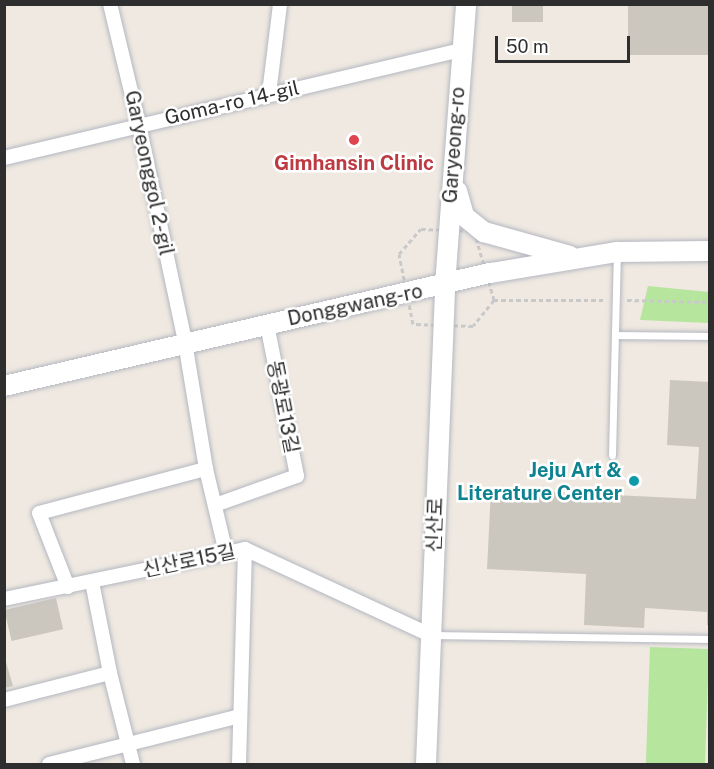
<!DOCTYPE html>
<html>
<head>
<meta charset="utf-8">
<style>
	body { margin:0 }
	#map { position:relative; width:714px; height:769px; overflow:hidden; background:#efe9e1; font-family:"Public Sans","Noto Sans KR",sans-serif }
	div>[style] { position:absolute }
	.green>* { inset:0; background:#b6e59e; transform-origin:0 0 }
	.building>* { inset:0; background:#cbc7bf; transform-origin:0 0 }
	.path>* { height:3px; margin-top:-1.5px; transform-origin:0; background:repeating-linear-gradient(90deg,#c9c9c9 0 4.5px,transparent 0 7.5px) }
	.roads { filter:drop-shadow(0 0 2px #b4b7c1) drop-shadow(0 0 2px #b4b7c1) }
	.service>* { height:7px; margin:-3.5px; padding:0 3.5px; transform-origin:3.5px; border-radius:3.5px; background:#fff }
	.minor>* { height:14px; margin:-7px; padding:0 7px; transform-origin:7px; border-radius:7px; background:#fff }
	.secondary>* { height:20px; margin:-10px; padding:0 10px; transform-origin:10px; border-radius:10px; background:#fff }
	.dots>* { width:16px; height:16px; translate:-50% -50%; box-sizing:border-box; border:3px solid #fff; border-radius:50% }
	span { translate:-50% -50%; white-space:nowrap; text-align:center; line-height:1.15; -webkit-text-stroke:5px #fff; paint-order:stroke }
	.street-label { font-size:20px; color:#2e2e2e }
	.health-label { font-size:20px; color:#be3a42; font-weight:700 }
	.culture-label { font-size:20px; color:#0d838f; font-weight:700 }
	.right { translate:-100% -50%; text-align:right }
	.frame { position:absolute; inset:0; border:6px solid #2e2e2e; pointer-events:none }
	.scale { position:absolute; left:495px; top:36px; width:135px; height:27px; box-sizing:border-box; border:3px solid #2e2e2e; border-top:0; padding-left:8px; font-size:18px; line-height:21px; white-space:nowrap; color:#2e2e2e; -webkit-text-stroke:4px #fff; paint-order:stroke }
</style>
</head>
<body>
<div id="map">
	<div class="green">
		<div style="clip-path:polygon(648px 286px,709px 292px,709px 323px,640px 320px)"></div>
		<div style="left:650px;top:647px;width:59px;height:117px;rotate:2deg"></div>
	</div>
	<div class="building">
		<div style="left:512px;top:4px;width:31px;height:18px"></div>
		<div style="left:628px;top:4px;width:82px;height:51px"></div>
		<div style="clip-path:polygon(670px 380px,710px 382px,710px 626px,707px 625px,707px 612px,645px 608px,644px 628px,584px 625px,586px 574px,487px 569px,491px 489px,696px 499px,699px 447px,667px 445px)"></div>
		<div style="left:56px;top:598px;width:32px;height:53px;rotate:77deg"></div>
		<div style="clip-path:polygon(4px 655px,13px 686px,4px 688px)"></div>
	</div>
	<div class="path">
		<div style="left:421px;top:229px;width:53px;rotate:2.2deg"></div>
		<div style="left:474px;top:231px;width:72px;rotate:73.8deg"></div>
		<div style="left:494px;top:300px;width:33px;rotate:129deg"></div>
		<div style="left:473px;top:326px;width:60px;rotate:-178.1deg"></div>
		<div style="left:413px;top:324px;width:71px;rotate:-101.3deg"></div>
		<div style="left:399px;top:254px;width:33px;rotate:-49deg"></div>
		<div style="left:494px;top:300px;width:112px"></div>
		<div style="left:627px;top:300px;width:83px;rotate:1.4deg"></div>
	</div>
	<div class="roads">
		<div class="service">
			<div style="left:615px;top:335px;width:95px;rotate:0.6deg"></div>
			<div style="left:612px;top:455px;width:201px;rotate:-88.6deg"></div>
			<div style="left:433px;top:635px;width:277px;rotate:0.8deg"></div>
		</div>
		<div class="minor">
			<div style="left:110px;top:4px;width:124px;rotate:76.5deg"></div>
			<div style="left:139px;top:125px;width:222px;rotate:78deg"></div>
			<div style="left:185px;top:342px;width:129px;rotate:80.6deg"></div>
			<div style="left:206px;top:469px;width:86px;rotate:76.6deg"></div>
			<div style="left:269px;top:94px;width:91px;rotate:-83deg"></div>
			<div style="left:4px;top:158px;width:469px;rotate:-13.3deg"></div>
			<div style="left:215px;top:505px;width:87px;rotate:-19.5deg"></div>
			<div style="left:297px;top:476px;width:155px;rotate:-101.2deg"></div>
			<div style="left:92px;top:582px;width:93px;rotate:78.8deg"></div>
			<div style="left:110px;top:673px;width:94px;rotate:75.8deg"></div>
			<div style="left:68px;top:587px;width:79px;rotate:-111.4deg"></div>
			<div style="left:39px;top:513px;width:173px;rotate:-14.8deg"></div>
			<div style="left:4px;top:599px;width:246px;rotate:-11.7deg"></div>
			<div style="left:245px;top:549px;width:204px;rotate:24.9deg"></div>
			<div style="left:4px;top:700px;width:109px;rotate:-14.3deg"></div>
			<div style="left:49px;top:764px;width:197px;rotate:-14.1deg"></div>
			<div style="left:239px;top:764px;width:215px;rotate:-88.4deg"></div>
		</div>
		<div class="secondary">
			<div style="left:457px;top:191px;width:26px;rotate:74deg"></div>
			<div style="left:464px;top:216px;width:26px;rotate:39deg"></div>
			<div style="left:484px;top:232px;width:89px;rotate:15.6deg"></div>
			<div style="left:4px;top:386px;width:500px;rotate:-13.1deg"></div>
			<div style="left:491px;top:273px;width:128px;rotate:-9.5deg"></div>
			<div style="left:617px;top:252px;width:93px;rotate:-0.6deg"></div>
			<div style="left:426px;top:764px;width:479px;rotate:-87.7deg"></div>
			<div style="left:445px;top:285px;width:282px;rotate:-85.7deg"></div>
		</div>
	</div>
	<div class="dots">
		<div style="left:354px;top:140px;background:#e0444e"></div>
		<div style="left:634px;top:481px;background:#0f9aa8"></div>
	</div>
	<div class="street-label">
		<span style="left:232px;top:103px;rotate:-13deg">Goma-ro 14-gil</span>
		<span style="left:454px;top:145px;rotate:-86deg">Garyeong-ro</span>
		<span style="left:149px;top:173px;rotate:78deg">Garyeonggol 2-gil</span>
		<span style="left:355px;top:305px;rotate:-12deg">Donggwang-ro</span>
		<span style="left:283px;top:407px;rotate:79deg">동광로13길</span>
		<span style="left:435px;top:525px;rotate:-88deg">신산로</span>
		<span style="left:189px;top:561px;rotate:-12deg">신산로15길</span>
	</div>
	<div class="health-label">
		<span style="left:354px;top:163px">Gimhansin Clinic</span>
	</div>
	<div class="culture-label">
		<span class="right" style="left:622px;top:482px">Jeju Art &amp;<br>Literature Center</span>
	</div>
	<div class="frame"></div>
	<div class="scale">50 m</div>
</div>
</body>
</html>
